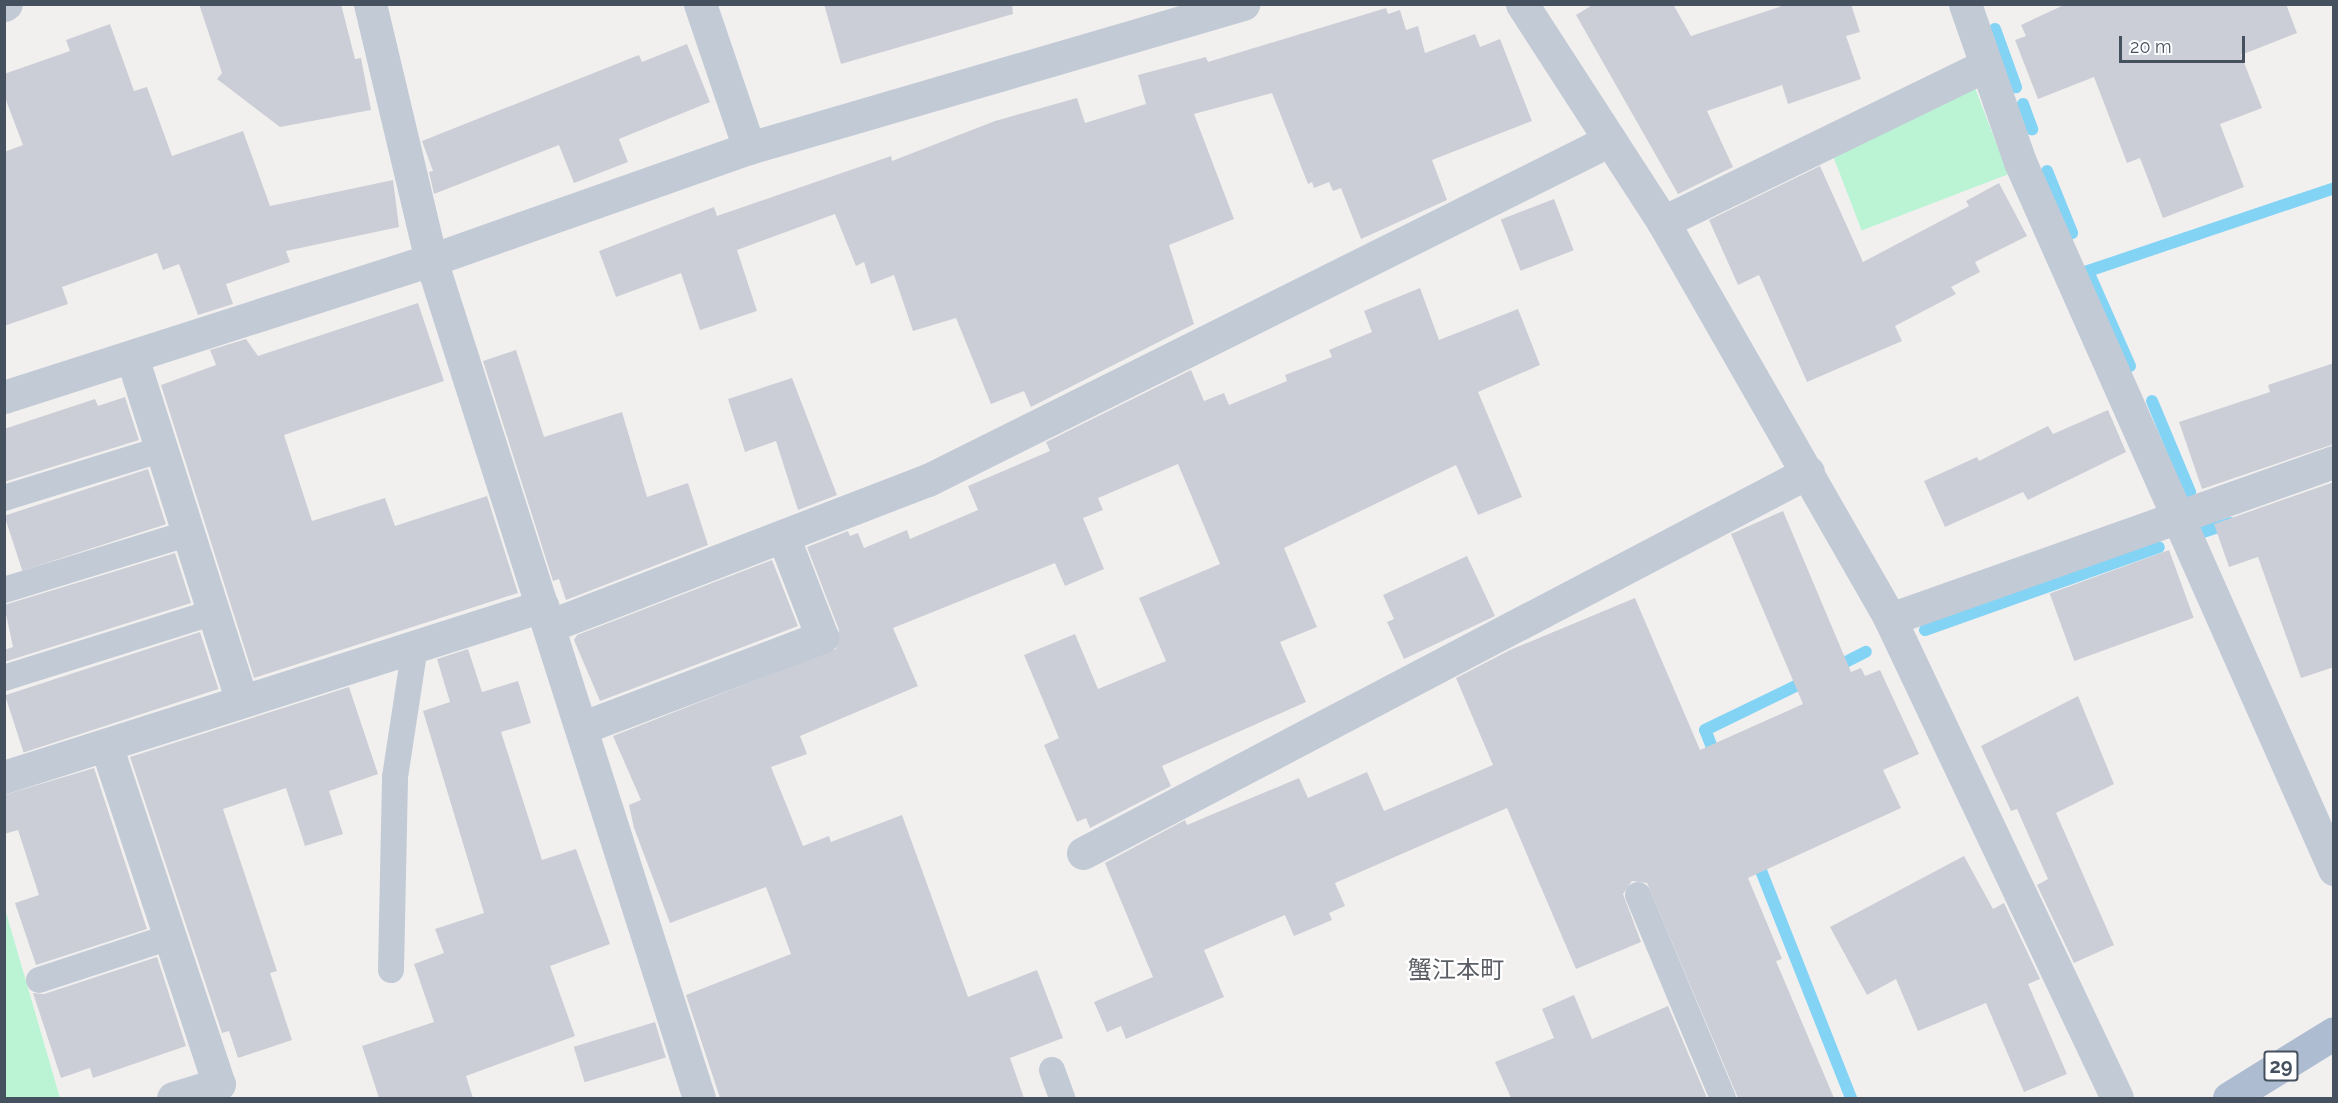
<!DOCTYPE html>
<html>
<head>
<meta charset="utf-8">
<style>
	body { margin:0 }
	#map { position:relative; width:2338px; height:1103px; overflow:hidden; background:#f2f0ef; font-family:Raleway,"Noto Sans JP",sans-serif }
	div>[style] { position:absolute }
	.green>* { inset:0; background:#baf4d5; transform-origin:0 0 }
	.stream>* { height:12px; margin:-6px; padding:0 6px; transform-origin:6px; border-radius:6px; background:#83d3f5 }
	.building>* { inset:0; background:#cbced6; transform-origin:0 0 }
	.service>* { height:26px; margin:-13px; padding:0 13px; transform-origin:13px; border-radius:13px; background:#c2cad6 }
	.minor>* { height:33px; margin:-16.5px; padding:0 16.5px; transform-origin:16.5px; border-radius:16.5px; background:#c2cad6 }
	.tertiary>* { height:33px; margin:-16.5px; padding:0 16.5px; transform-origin:16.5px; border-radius:16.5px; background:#c2cad6 }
	.primary>* { height:33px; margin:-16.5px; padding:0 16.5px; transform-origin:16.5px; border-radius:16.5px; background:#adbcd1 }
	span { translate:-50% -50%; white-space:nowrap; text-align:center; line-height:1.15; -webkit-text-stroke:4.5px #fff; paint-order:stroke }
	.shield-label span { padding:2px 4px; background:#fff; border:2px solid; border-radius:4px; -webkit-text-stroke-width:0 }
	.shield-label { font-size:20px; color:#46515f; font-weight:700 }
	.quarter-label { font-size:24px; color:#5b5f65 }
	.frame { position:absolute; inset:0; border:6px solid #46515f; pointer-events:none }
	.scale { position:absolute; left:2119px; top:36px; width:126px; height:27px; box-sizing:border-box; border:3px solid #46515f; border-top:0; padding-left:8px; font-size:18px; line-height:21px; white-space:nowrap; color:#46515f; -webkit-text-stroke:4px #fff; paint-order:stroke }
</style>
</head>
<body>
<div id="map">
	<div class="green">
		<div style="left:1972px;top:80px;width:101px;height:157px;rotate:69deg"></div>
		<div style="clip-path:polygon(4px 909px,5px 909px,60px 1098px,5px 1098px)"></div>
	</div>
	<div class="stream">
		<div style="left:1995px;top:29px;width:62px;rotate:70.1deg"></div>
		<div style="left:2023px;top:104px;width:27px;rotate:70deg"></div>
		<div style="left:2047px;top:171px;width:67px;rotate:68deg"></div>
		<div style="left:2130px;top:366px;width:104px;rotate:-113.9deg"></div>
		<div style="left:2088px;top:271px;width:260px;rotate:-18.6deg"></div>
		<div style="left:2152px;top:401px;width:99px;rotate:67.3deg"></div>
		<div style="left:2203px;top:532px;width:29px;rotate:-18deg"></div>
		<div style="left:1925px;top:630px;width:248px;rotate:-19.5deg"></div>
		<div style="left:1832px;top:669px;width:38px;rotate:-27deg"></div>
		<div style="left:1716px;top:758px;width:30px;rotate:-111deg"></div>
		<div style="left:1705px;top:730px;width:114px;rotate:-25.9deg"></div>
		<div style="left:1756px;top:858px;width:258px;rotate:68.4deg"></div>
	</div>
	<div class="building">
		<div style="clip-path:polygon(199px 4px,341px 4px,355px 59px,361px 58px,371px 110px,280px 127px,217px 79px,222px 73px)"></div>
		<div style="clip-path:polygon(824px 4px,1012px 4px,1013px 14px,841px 64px)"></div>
		<div style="clip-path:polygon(1594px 4px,1673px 4px,1691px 36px,1788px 4px,1851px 4px,1860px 32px,1846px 36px,1861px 79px,1788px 104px,1782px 85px,1707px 111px,1733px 167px,1678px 194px,1576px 15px)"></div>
		<div style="clip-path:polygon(2066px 4px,2286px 4px,2297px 33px,2241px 55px,2262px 108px,2220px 124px,2244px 187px,2163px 218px,2140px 158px,2127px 163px,2094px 77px,2038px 99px,2015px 40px,2026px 36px,2021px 25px)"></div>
		<div style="clip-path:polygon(1386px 8px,1388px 14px,1400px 10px,1406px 30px,1418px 26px,1425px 53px,1475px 34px,1480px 47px,1500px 39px,1532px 121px,1432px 160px,1447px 200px,1361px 239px,1341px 188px,1333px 191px,1329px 182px,1314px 188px,1312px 182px,1308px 184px,1272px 93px,1194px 114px,1234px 219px,1169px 245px,1194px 324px,1031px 407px,1024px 391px,991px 404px,956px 318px,913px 331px,894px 275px,871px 284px,864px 262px,856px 266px,835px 214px,737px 250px,757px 311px,700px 330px,681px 273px,616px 297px,599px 251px,714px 207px,717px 216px,891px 156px,892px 161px,995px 121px,1077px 98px,1085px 123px,1146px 104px,1138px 75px,1206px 57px,1208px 62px)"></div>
		<div style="clip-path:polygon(110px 24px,134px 91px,147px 87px,172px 156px,243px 131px,270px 206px,393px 180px,399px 227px,286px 251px,290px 262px,226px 284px,233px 304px,198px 315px,179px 264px,163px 270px,157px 253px,62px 287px,68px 304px,4px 326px,4px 152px,23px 145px,4px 95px,4px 74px,70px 51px,66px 40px)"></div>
		<div style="clip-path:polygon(687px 44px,710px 102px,619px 139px,628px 162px,574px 183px,559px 145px,434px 194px,429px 172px,433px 171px,422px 141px,639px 55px,642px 62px)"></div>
		<div style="clip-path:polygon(1820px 166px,1863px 262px,1969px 206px,1966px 201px,1999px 183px,2027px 236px,1975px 262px,1980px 272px,1951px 287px,1956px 294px,1895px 326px,1902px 341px,1807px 382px,1759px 275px,1738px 285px,1709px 220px)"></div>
		<div style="left:1554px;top:199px;width:55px;height:57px;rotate:69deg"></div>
		<div style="clip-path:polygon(1420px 288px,1439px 340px,1518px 309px,1540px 365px,1478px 392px,1522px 497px,1478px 515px,1456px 465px,1284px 548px,1317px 627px,1280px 642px,1306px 702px,1162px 766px,1171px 786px,1090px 828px,1086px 818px,1077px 822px,1044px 745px,1059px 738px,1024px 655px,1075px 634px,1098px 689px,1166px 661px,1139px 598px,1220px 564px,1178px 464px,1098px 498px,1103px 510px,1083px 518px,1104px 569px,1065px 586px,1055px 563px,893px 628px,918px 686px,800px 736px,807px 754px,771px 767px,803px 846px,829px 836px,831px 842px,902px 815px,968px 997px,1037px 970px,1063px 1038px,1010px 1058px,1024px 1098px,720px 1098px,686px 995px,791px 954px,766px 887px,670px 923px,634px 828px,629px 805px,641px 800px,613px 736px,836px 649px,839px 630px,807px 547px,848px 531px,850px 536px,858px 533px,864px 548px,907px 530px,910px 539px,978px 510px,968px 486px,1050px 451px,1046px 442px,1191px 370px,1204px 401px,1224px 393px,1229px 405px,1287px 381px,1285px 375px,1332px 357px,1329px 350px,1372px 332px,1364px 311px)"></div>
		<div style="clip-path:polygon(418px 303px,444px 381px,284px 435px,312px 521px,385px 498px,395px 526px,487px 496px,518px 593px,254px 678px,161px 385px,216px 365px,210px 350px,246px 339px,258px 356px)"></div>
		<div style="clip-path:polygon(516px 350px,544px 437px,622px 412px,647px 497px,688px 483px,708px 545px,566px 600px,559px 579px,553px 581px,483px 361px)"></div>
		<div style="clip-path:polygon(2334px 363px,2334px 444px,2202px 489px,2179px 422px,2270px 392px,2268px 385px)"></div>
		<div style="clip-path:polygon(792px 378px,837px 495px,798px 510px,776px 441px,745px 452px,728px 399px)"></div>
		<div style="clip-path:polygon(125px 397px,139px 440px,4px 482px,4px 429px,95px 399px,98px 406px)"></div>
		<div style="clip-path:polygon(2108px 410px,2126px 452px,2028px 500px,2023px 492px,1945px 527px,1924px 481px,1977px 457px,1979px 461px,2048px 426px,2053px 434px)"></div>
		<div style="left:148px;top:469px;width:58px;height:151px;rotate:72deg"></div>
		<div style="clip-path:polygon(2334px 482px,2334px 667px,2301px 678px,2258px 557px,2229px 567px,2214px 524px)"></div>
		<div style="clip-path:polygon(1783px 511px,1851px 672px,1861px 668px,1865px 676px,1880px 670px,1919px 754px,1883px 770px,1901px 808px,1748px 878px,1782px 959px,1776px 961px,1834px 1098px,1738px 1098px,1647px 883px,1632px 881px,1623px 894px,1641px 942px,1576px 969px,1507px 808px,1335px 883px,1345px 906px,1329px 913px,1332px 920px,1294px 936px,1285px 915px,1204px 950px,1224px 997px,1126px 1039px,1121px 1026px,1107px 1032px,1094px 1002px,1153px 977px,1105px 863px,1185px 820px,1187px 825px,1299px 778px,1308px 798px,1367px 772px,1384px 811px,1493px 765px,1456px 678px,1510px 650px,1635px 598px,1700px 750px,1803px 704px,1731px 534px)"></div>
		<div style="left:2169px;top:550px;width:72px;height:127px;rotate:70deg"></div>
		<div style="clip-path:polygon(175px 553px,191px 603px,4px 662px,4px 650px,13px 647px,4px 605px)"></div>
		<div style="clip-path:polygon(1467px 556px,1495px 616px,1404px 659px,1387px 622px,1394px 619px,1383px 595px)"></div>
		<div style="clip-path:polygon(772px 560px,798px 626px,600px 701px,574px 640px,577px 635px)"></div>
		<div style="left:200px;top:632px;width:60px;height:205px;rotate:72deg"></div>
		<div style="clip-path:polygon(468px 649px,482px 692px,518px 681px,531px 723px,501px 732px,542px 860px,576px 849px,610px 944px,550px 966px,575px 1036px,466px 1076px,473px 1098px,379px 1098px,362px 1046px,434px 1022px,414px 964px,444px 953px,435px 929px,484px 913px,423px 711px,450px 702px,437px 659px)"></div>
		<div style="clip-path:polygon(349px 687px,378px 774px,329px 791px,343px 834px,305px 846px,286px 788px,223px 809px,277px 971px,270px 973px,292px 1040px,238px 1058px,229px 1031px,222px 1033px,130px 757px)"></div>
		<div style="clip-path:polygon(2078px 696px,2114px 784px,2056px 813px,2114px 945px,2074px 963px,2037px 885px,2048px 879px,2017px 809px,2011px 811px,1981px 746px)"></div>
		<div style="clip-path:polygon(94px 768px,147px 929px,36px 965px,15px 903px,39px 895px,18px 830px,4px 834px,4px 795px)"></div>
		<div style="clip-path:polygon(1964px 856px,1993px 909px,2004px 903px,2040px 979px,2028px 984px,2067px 1074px,2024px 1092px,1986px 1003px,1918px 1031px,1896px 979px,1867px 995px,1830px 927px)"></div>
		<div style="clip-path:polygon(157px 957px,186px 1046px,93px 1078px,90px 1068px,61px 1078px,33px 993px,44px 994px)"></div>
		<div style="clip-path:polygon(1574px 995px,1592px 1039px,1668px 1006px,1707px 1098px,1511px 1098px,1495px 1062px,1554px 1038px,1542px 1009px)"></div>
		<div style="left:655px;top:1022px;width:37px;height:85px;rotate:73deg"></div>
	</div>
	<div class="service">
		<div style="left:4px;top:498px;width:165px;rotate:-17.2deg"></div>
		<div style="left:4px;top:590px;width:194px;rotate:-17.1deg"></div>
		<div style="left:4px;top:678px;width:220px;rotate:-17.4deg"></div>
		<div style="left:1638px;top:895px;width:220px;rotate:67.3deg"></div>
		<div style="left:391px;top:970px;width:193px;rotate:-88.8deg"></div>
		<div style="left:395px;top:777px;width:132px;rotate:-81.3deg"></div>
		<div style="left:39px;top:980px;width:138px;rotate:-18.2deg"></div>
		<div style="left:1052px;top:1070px;width:30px;rotate:70deg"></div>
	</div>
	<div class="minor">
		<div style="left:370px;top:4px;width:263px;rotate:76.6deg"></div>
		<div style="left:431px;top:260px;width:880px;rotate:72.27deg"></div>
		<div style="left:700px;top:4px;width:152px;rotate:71.2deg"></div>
		<div style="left:1522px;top:4px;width:260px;rotate:57.1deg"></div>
		<div style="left:1663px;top:222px;width:457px;rotate:60.2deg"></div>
		<div style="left:1890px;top:619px;width:530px;rotate:64.64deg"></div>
		<div style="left:1965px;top:4px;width:167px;rotate:70.8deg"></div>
		<div style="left:2020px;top:162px;width:774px;rotate:66.05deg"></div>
		<div style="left:4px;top:5px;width:2px;rotate:-27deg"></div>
		<div style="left:1663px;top:222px;width:359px;rotate:-25.9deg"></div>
		<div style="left:132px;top:357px;width:361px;rotate:72.3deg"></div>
		<div style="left:1890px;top:619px;width:471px;rotate:-19.5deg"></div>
		<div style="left:549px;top:626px;width:406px;rotate:-21.1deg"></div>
		<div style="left:928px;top:480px;width:762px;rotate:-26.5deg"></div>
		<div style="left:581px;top:728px;width:258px;rotate:-20.7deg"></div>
		<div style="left:822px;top:637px;width:108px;rotate:-111.1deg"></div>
		<div style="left:106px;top:745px;width:357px;rotate:71.6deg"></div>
		<div style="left:219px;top:1084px;width:48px;rotate:163.1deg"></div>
		<div style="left:4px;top:777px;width:565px;rotate:-17.63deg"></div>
		<div style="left:1083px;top:853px;width:819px;rotate:-27.72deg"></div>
	</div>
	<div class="tertiary">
		<div style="left:4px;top:397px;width:448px;rotate:-17.8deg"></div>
		<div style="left:431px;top:260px;width:337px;rotate:-19.4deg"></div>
		<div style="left:749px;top:148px;width:515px;rotate:-16.25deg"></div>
	</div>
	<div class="primary">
		<div style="left:2229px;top:1098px;width:123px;rotate:-31.8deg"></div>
	</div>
	<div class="shield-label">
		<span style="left:2281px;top:1066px">29</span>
	</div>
	<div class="quarter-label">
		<span style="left:1456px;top:970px">蟹江本町</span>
	</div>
	<div class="frame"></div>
	<div class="scale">20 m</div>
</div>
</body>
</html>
